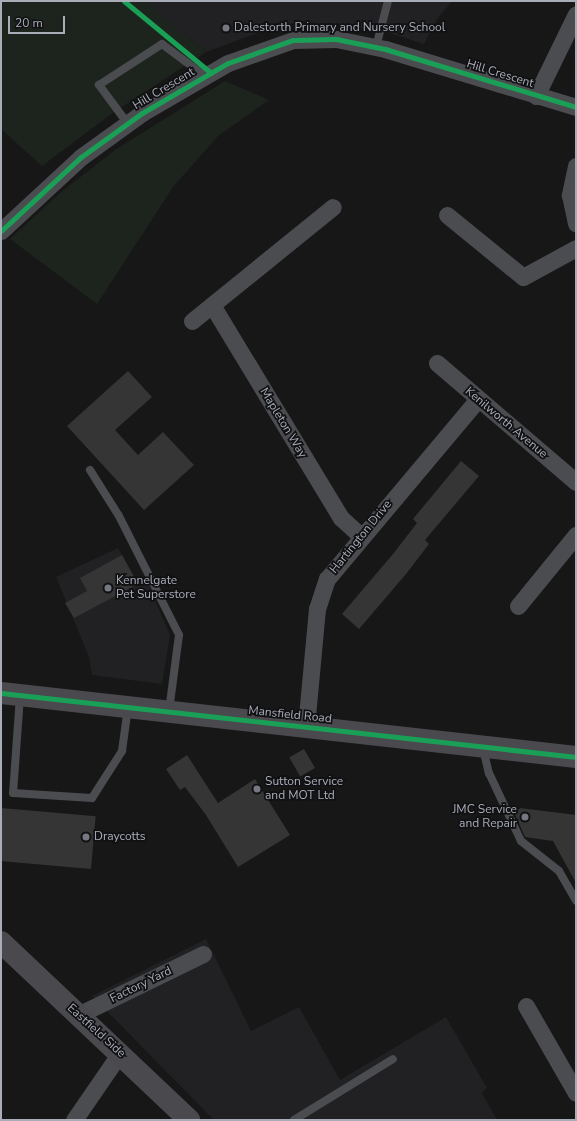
<!DOCTYPE html>
<html>
<head>
<meta charset="utf-8">
<style>
	body { margin:0 }
	#map { position:relative; width:577px; height:1121px; overflow:hidden; background:#171717; font-family:"Nunito Sans",sans-serif }
	div>[style] { position:absolute }
	.built>* { inset:0; background:#212123 }
	.green>* { inset:0; background:#1d241e }
	.building>* { inset:0; background:#353536; transform-origin:0 0 }
	.lane>* { height:8px; margin:-4px; padding:0 4px; transform-origin:4px; border-radius:4px; background:#4b4c50 }
	.street>* { height:17px; margin:-8.5px; padding:0 8.5px; transform-origin:8.5px; border-radius:8.5px; background:#4b4c50 }
	.secondary>* { height:22px; margin:-11px; padding:0 11px; transform-origin:11px; border-radius:11px; background:#4a4a4e }
	.cycleway>* { height:5px; margin:-2.5px; padding:0 2.5px; transform-origin:2.5px; border-radius:2.5px; background:#1a9f57 }
	.dots>* { width:11px; height:11px; translate:-50% -50%; box-sizing:border-box; border:2px solid #111113; border-radius:50% }
	span { translate:-50% -50%; white-space:nowrap; text-align:center; line-height:1.15; -webkit-text-stroke:3.5px #111113; paint-order:stroke }
	.poi-label { font-size:12px; color:#a8adb8 }
	.left { translate:0 -50%; text-align:left }
	.right { translate:-100% -50%; text-align:right }
	.street-label { font-size:12px; color:#a8adb8 }
	.frame { position:absolute; inset:0; border:2px solid #a8adb8; pointer-events:none }
	.scale { position:absolute; left:8px; top:16px; width:57px; height:18px; box-sizing:border-box; border:2px solid #a8adb8; border-top:0; padding-left:5px; font-size:12px; line-height:14px; white-space:nowrap; color:#a8adb8; -webkit-text-stroke:3px #111113; paint-order:stroke }
</style>
</head>
<body>
<div id="map">
	<div class="built">
		<div style="clip-path:polygon(144px 1px,452px 1px,437px 19px,424px 44px,387px 32px,302px 21px,260px 32px,206px 52px)"></div>
		<div style="clip-path:polygon(118px 548px,138px 584px,146px 580px,170px 635px,162px 684px,92px 675px,89px 657px,56px 577px)"></div>
		<div style="clip-path:polygon(206px 939px,251px 1031px,299px 1007px,340px 1080px,446px 1017px,487px 1088px,482px 1093px,497px 1120px,214px 1120px,92px 996px)"></div>
	</div>
	<div class="green">
		<div style="clip-path:polygon(1px 1px,144px 1px,206px 52px,114px 112px,42px 166px,1px 129px)"></div>
		<div style="clip-path:polygon(225px 81px,269px 100px,218px 136px,173px 187px,97px 304px,10px 239px,60px 193px,115px 150px)"></div>
	</div>
	<div class="building">
		<div style="clip-path:polygon(128px 371px,152px 397px,115px 430px,138px 455px,163px 432px,194px 465px,144px 510px,67px 426px)"></div>
		<div style="clip-path:polygon(461px 461px,479px 476px,425px 540px,429px 544px,406px 574px,359px 629px,342px 614px,393px 554px,417px 523px,413px 519px)"></div>
		<div style="clip-path:polygon(122px 555px,138px 584px,74px 618px,65px 603px,87px 591px,80px 578px)"></div>
		<div style="left:304px;top:749px;width:22px;height:17px;rotate:60deg"></div>
		<div style="clip-path:polygon(187px 755px,218px 803px,255px 779px,290px 835px,238px 867px,206px 815px,185px 787px,180px 790px,166px 769px)"></div>
		<div style="clip-path:polygon(512px 807px,576px 815px,576px 883px,553px 841px,525px 837px)"></div>
		<div style="left:1px;top:808px;width:95px;height:53px;rotate:5deg"></div>
	</div>
	<div class="lane">
		<div style="left:376px;top:47px;width:48px;rotate:-75.4deg"></div>
		<div style="left:128px;top:124px;width:49px;rotate:-126.6deg"></div>
		<div style="left:99px;top:85px;width:75px;rotate:-33.1deg"></div>
		<div style="left:162px;top:44px;width:54px;rotate:36.7deg"></div>
		<div style="left:90px;top:470px;width:54px;rotate:57.8deg"></div>
		<div style="left:119px;top:516px;width:133px;rotate:63.2deg"></div>
		<div style="left:179px;top:635px;width:77px;rotate:97.5deg"></div>
		<div style="left:20px;top:696px;width:97px;rotate:94.1deg"></div>
		<div style="left:13px;top:793px;width:79px;rotate:3.6deg"></div>
		<div style="left:92px;top:798px;width:56px;rotate:-57.4deg"></div>
		<div style="left:122px;top:751px;width:44px;rotate:-82.2deg"></div>
		<div style="left:483px;top:748px;width:26px;rotate:77deg"></div>
		<div style="left:489px;top:773px;width:75px;rotate:64.8deg"></div>
		<div style="left:521px;top:841px;width:48px;rotate:38.3deg"></div>
		<div style="left:559px;top:871px;width:34px;rotate:60deg"></div>
		<div style="left:294px;top:1120px;width:116px;rotate:-31.6deg"></div>
	</div>
	<div class="street">
		<div style="left:536px;top:96px;width:91px;rotate:-64deg"></div>
		<div style="left:576px;top:166px;width:30px;rotate:102deg"></div>
		<div style="left:570px;top:195px;width:29px;rotate:78deg"></div>
		<div style="left:447px;top:215px;width:98px;rotate:39.2deg"></div>
		<div style="left:523px;top:277px;width:60px;rotate:-28.7deg"></div>
		<div style="left:1px;top:231px;width:109px;rotate:-42.8deg"></div>
		<div style="left:81px;top:157px;width:75px;rotate:-35.8deg"></div>
		<div style="left:142px;top:113px;width:99px;rotate:-30.2deg"></div>
		<div style="left:228px;top:63px;width:69px;rotate:-19.5deg"></div>
		<div style="left:293px;top:40px;width:43px;rotate:-1.3deg"></div>
		<div style="left:336px;top:39px;width:50px;rotate:11.5deg"></div>
		<div style="left:385px;top:49px;width:200px;rotate:16.9deg"></div>
		<div style="left:212px;top:305px;width:249px;rotate:58.8deg"></div>
		<div style="left:341px;top:518px;width:27px;rotate:42deg"></div>
		<div style="left:192px;top:321px;width:181px;rotate:-39deg"></div>
		<div style="left:437px;top:363px;width:183px;rotate:40.6deg"></div>
		<div style="left:518px;top:606px;width:92px;rotate:-50.8deg"></div>
		<div style="left:306px;top:727px;width:119px;rotate:-84.7deg"></div>
		<div style="left:317px;top:609px;width:32px;rotate:-72deg"></div>
		<div style="left:327px;top:579px;width:235px;rotate:-50deg"></div>
		<div style="left:526px;top:1006px;width:100px;rotate:60.1deg"></div>
		<div style="left:78px;top:1015px;width:139px;rotate:-26deg"></div>
		<div style="left:74px;top:1120px;width:81px;rotate:-55.5deg"></div>
	</div>
	<div class="secondary">
		<div style="left:1px;top:693px;width:579px;rotate:6.35deg"></div>
		<div style="left:1px;top:942px;width:259px;rotate:43.4deg"></div>
	</div>
	<div class="cycleway">
		<div style="left:124px;top:1px;width:113px;rotate:39.6deg"></div>
		<div style="left:1px;top:231px;width:109px;rotate:-42.8deg"></div>
		<div style="left:81px;top:157px;width:75px;rotate:-35.8deg"></div>
		<div style="left:142px;top:113px;width:99px;rotate:-30.2deg"></div>
		<div style="left:228px;top:63px;width:69px;rotate:-19.5deg"></div>
		<div style="left:293px;top:40px;width:43px;rotate:-1.3deg"></div>
		<div style="left:336px;top:39px;width:50px;rotate:11.5deg"></div>
		<div style="left:385px;top:49px;width:200px;rotate:16.9deg"></div>
		<div style="left:1px;top:693px;width:579px;rotate:6.35deg"></div>
	</div>
	<div class="dots">
		<div style="left:226px;top:28px;background:#757880"></div>
		<div style="left:108px;top:588px;background:#757880"></div>
		<div style="left:257px;top:789px;background:#757880"></div>
		<div style="left:525px;top:817px;background:#757880"></div>
		<div style="left:86px;top:837px;background:#757880"></div>
	</div>
	<div class="poi-label">
		<span class="left" style="left:234px;top:28px">Dalestorth Primary and Nursery School</span>
		<span class="left" style="left:116px;top:588px">Kennelgate<br>Pet Superstore</span>
		<span class="left" style="left:265px;top:789px">Sutton Service<br>and MOT Ltd</span>
		<span class="right" style="left:517px;top:817px">JMC Service<br>and Repair</span>
		<span class="left" style="left:94px;top:837px">Draycotts</span>
	</div>
	<div class="street-label">
		<span style="left:500px;top:74px;rotate:17deg">Hill Crescent</span>
		<span style="left:164px;top:89px;rotate:-31deg">Hill Crescent</span>
		<span style="left:283px;top:423px;rotate:59deg">Mapleton Way</span>
		<span style="left:506px;top:423px;rotate:40deg">Kenilworth Avenue</span>
		<span style="left:361px;top:537px;rotate:-51deg">Hartington Drive</span>
		<span style="left:290px;top:715px;rotate:6deg">Mansfield Road</span>
		<span style="left:141px;top:985px;rotate:-26deg">Factory Yard</span>
		<span style="left:96px;top:1031px;rotate:42deg">Eastfield Side</span>
	</div>
	<div class="frame"></div>
	<div class="scale">20 m</div>
</div>
</body>
</html>
